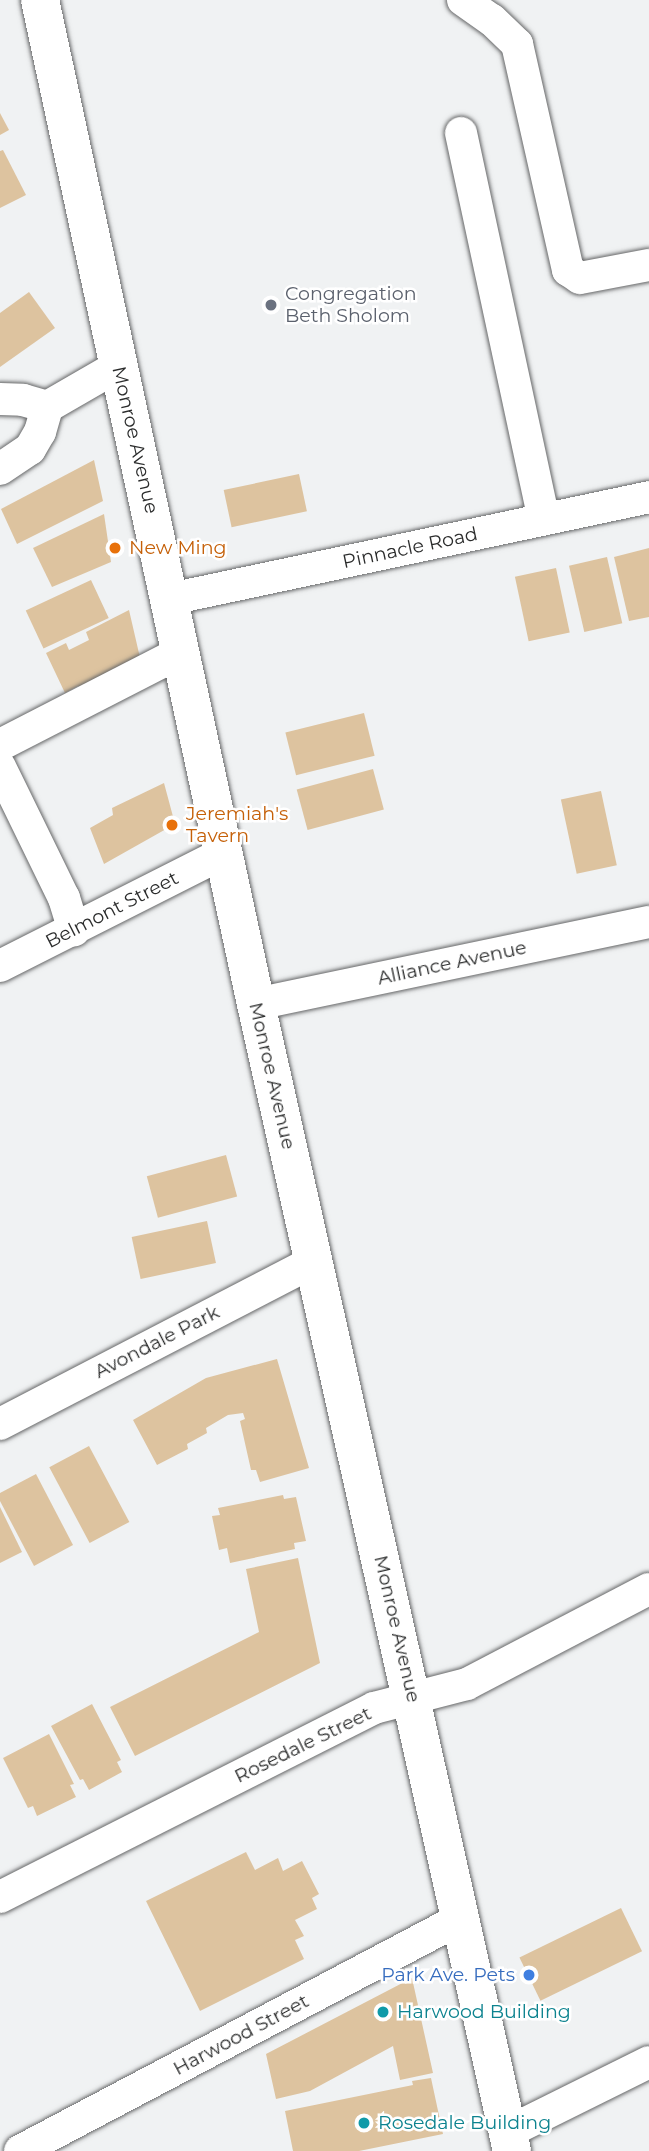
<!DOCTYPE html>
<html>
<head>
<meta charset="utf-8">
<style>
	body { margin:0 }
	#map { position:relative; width:649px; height:2151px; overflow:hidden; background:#f0f2f3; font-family:Montserrat,sans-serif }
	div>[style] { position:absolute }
	.building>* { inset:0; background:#ddc39f; transform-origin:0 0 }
	.roads { filter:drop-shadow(0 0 2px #666768) drop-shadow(0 0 2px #666768) }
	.minor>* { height:32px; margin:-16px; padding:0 16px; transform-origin:16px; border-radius:16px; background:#fff }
	.major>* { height:38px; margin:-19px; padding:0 19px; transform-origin:19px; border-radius:19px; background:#fff }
	.dots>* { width:19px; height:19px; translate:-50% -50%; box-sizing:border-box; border:4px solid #fff; border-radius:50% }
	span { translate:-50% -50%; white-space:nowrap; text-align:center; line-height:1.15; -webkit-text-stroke:5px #fff; paint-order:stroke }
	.worship-label { font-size:19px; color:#5b616d }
	.left { translate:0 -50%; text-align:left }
	.street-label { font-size:19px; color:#2b2c2c }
	.food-label { font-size:19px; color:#c56008 }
	.shop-label { font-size:19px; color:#366cbe }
	.right { translate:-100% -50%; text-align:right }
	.culture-label { font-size:19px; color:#0d838f }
</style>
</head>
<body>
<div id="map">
	<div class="building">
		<div style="clip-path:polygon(0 113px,9px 130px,0 135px)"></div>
		<div style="clip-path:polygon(3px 150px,26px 195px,0 208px,0 151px)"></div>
		<div style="clip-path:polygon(29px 292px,55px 328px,0 367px,0 313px)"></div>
		<div style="clip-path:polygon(94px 460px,103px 501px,17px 544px,1px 509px)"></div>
		<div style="left:299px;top:474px;width:38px;height:77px;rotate:78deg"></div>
		<div style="clip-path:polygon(104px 514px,111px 562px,52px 587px,33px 548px)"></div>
		<div style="clip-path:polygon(649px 548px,649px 617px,629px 621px,614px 557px)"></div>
		<div style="left:607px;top:557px;width:68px;height:39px;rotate:77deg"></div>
		<div style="left:556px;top:568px;width:66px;height:42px;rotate:78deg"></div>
		<div style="left:91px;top:580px;width:42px;height:72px;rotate:65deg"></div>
		<div style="clip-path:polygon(129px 610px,141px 662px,81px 691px,78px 686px,65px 693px,46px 653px,66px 643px,69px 650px,89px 640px,86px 632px)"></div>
		<div style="left:364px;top:713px;width:44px;height:81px;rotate:76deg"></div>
		<div style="left:373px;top:769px;width:42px;height:79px;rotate:75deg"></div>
		<div style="clip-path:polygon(164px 783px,175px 824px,104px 864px,90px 828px,113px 815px,112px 808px)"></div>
		<div style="left:601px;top:791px;width:76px;height:41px;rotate:78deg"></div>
		<div style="left:226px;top:1155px;width:43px;height:82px;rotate:75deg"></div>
		<div style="left:207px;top:1221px;width:43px;height:77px;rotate:78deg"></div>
		<div style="clip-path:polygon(277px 1359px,309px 1468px,260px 1482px,256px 1470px,251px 1470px,240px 1421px,245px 1419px,243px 1413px,228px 1415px,206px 1428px,207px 1433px,187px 1444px,188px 1449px,157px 1465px,133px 1420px,206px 1378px)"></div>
		<div style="left:89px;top:1446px;width:86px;height:45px;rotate:62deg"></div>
		<div style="clip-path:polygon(36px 1474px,73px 1545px,34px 1566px,0 1501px,0 1493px)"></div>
		<div style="clip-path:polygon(283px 1495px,284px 1499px,296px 1497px,306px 1541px,294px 1543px,295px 1549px,230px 1563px,227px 1548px,219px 1550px,212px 1516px,220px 1515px,218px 1508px)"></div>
		<div style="clip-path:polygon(0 1507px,22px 1552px,0 1563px)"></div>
		<div style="clip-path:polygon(298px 1558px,320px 1663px,135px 1756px,110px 1707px,259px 1632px,246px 1569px)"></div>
		<div style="clip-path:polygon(92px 1704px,121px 1760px,117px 1762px,122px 1772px,89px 1790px,83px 1779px,80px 1780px,51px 1726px)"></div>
		<div style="clip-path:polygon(49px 1734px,74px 1784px,70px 1785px,76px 1797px,37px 1816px,33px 1806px,28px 1808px,3px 1758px)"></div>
		<div style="clip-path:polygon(246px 1852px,255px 1870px,278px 1858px,283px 1871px,302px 1861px,319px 1894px,312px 1898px,317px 1909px,295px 1920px,304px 1936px,295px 1940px,304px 1959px,200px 2011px,146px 1901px)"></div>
		<div style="left:621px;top:1908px;width:48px;height:113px;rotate:64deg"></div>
		<div style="clip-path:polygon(412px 1978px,433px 2073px,400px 2080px,393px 2046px,310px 2091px,276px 2099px,266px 2054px)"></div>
		<div style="clip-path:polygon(431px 2078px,443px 2134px,359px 2151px,293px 2151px,285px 2111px,413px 2085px,412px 2081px)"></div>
	</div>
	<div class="roads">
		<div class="minor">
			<div style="left:463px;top:0;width:35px;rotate:35deg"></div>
			<div style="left:492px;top:20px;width:35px;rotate:44deg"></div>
			<div style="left:517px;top:44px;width:232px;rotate:77.3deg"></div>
			<div style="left:568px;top:270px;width:14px;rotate:34deg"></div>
			<div style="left:580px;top:278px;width:70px;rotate:-10.7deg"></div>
			<div style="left:461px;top:133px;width:395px;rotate:77.9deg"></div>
			<div style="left:0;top:399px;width:23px;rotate:2deg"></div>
			<div style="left:23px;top:400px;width:25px;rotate:16deg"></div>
			<div style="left:0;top:469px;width:36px;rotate:-34deg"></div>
			<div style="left:30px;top:449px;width:20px;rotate:-60deg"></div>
			<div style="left:40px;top:432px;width:26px;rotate:-74deg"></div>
			<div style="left:47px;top:407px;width:82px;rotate:-30deg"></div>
			<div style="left:170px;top:599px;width:490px;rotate:-12deg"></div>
			<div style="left:0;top:745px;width:203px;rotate:-27.2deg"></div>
			<div style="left:0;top:767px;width:146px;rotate:64deg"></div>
			<div style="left:64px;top:898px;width:34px;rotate:73deg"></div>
			<div style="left:0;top:966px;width:251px;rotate:-26.8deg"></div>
			<div style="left:256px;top:1004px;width:401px;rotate:-11.8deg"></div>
			<div style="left:0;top:1424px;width:354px;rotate:-27.4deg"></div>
			<div style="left:0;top:1897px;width:419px;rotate:-26.8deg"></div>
			<div style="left:374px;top:1708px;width:96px;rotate:-14.5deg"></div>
			<div style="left:467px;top:1684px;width:205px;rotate:-27.6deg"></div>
			<div style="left:508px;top:2132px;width:157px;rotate:-26.4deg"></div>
			<div style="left:20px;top:2151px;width:499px;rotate:-27.8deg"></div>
		</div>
		<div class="major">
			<div style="left:40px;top:0;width:1027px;rotate:77.86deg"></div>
			<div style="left:256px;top:1004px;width:1175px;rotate:77.42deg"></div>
		</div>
	</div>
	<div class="dots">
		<div style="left:271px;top:305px;background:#6b7280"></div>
		<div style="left:115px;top:548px;background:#e8710a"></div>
		<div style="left:172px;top:825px;background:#e8710a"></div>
		<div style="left:529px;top:1975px;background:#3f7fe0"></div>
		<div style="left:383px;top:2012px;background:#0f9aa8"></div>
		<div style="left:364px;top:2123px;background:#0f9aa8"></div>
	</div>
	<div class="worship-label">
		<span class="left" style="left:285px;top:305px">Congregation<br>Beth Sholom</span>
	</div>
	<div class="street-label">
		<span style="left:135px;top:440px;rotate:77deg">Monroe Avenue</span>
		<span style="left:410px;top:548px;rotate:-12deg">Pinnacle Road</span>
		<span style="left:112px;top:910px;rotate:-27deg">Belmont Street</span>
		<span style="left:452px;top:963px;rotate:-12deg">Alliance Avenue</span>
		<span style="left:272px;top:1076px;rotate:77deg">Monroe Avenue</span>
		<span style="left:157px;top:1342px;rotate:-27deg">Avondale Park</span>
		<span style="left:397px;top:1629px;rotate:77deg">Monroe Avenue</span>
		<span style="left:303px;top:1745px;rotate:-26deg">Rosedale Street</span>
		<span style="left:241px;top:2035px;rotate:-28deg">Harwood Street</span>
	</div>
	<div class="food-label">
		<span class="left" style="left:129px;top:548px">New Ming</span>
		<span class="left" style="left:186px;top:825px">Jeremiah's<br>Tavern</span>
	</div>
	<div class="shop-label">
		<span class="right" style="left:515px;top:1975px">Park Ave. Pets</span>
	</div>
	<div class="culture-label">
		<span class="left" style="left:397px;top:2012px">Harwood Building</span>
		<span class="left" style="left:378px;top:2123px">Rosedale Building</span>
	</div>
</div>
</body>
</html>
